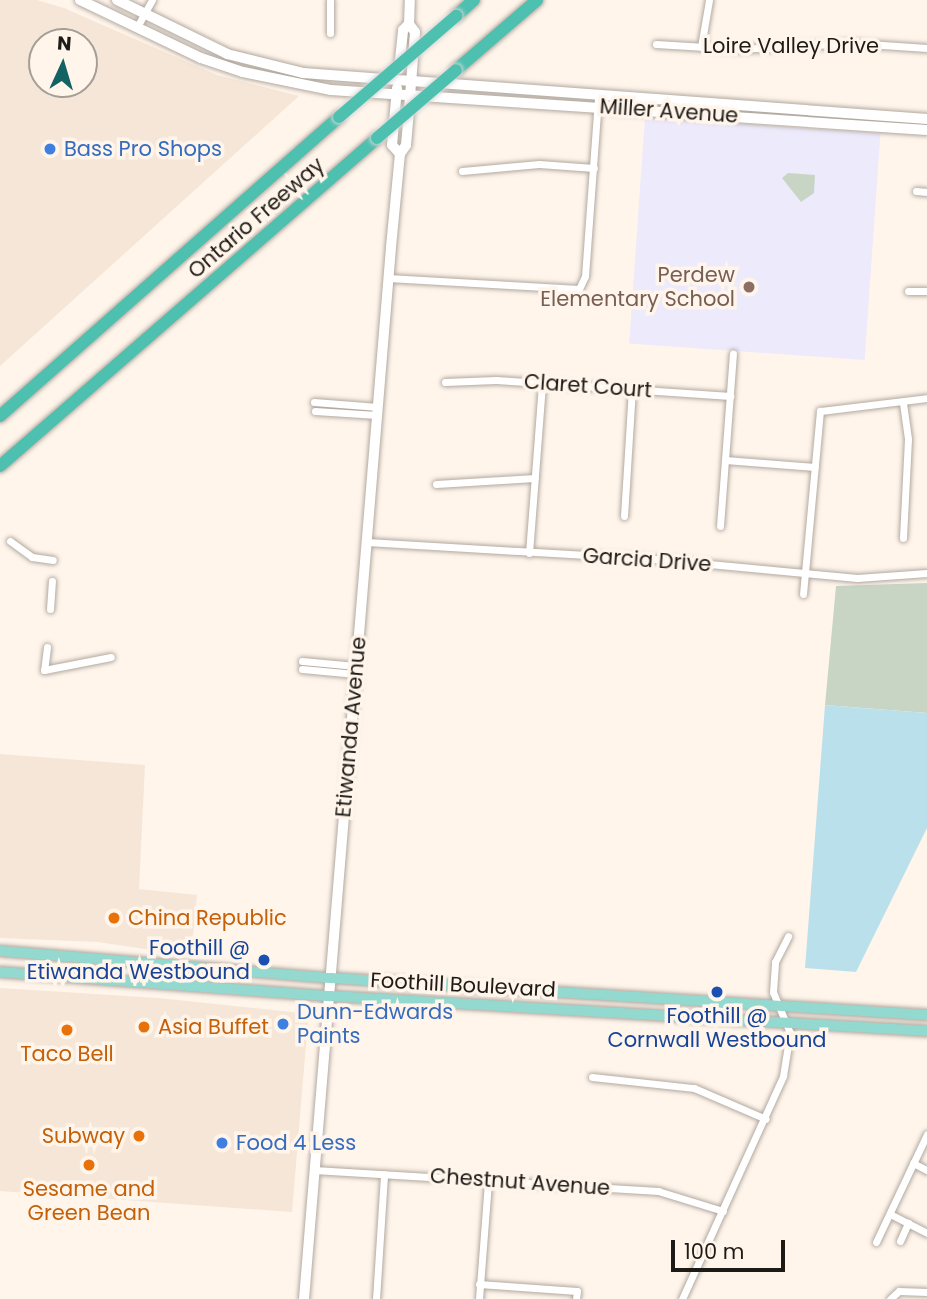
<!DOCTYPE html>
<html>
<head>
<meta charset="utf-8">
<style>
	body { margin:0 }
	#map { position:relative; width:927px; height:1299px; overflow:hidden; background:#fff5eb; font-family:Poppins,sans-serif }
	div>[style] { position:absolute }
	.built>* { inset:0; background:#f6e6d7 }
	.education>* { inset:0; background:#edeafc; transform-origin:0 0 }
	.green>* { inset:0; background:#c8d5c5 }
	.water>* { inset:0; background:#bae1eb }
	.roads { filter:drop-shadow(0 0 2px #b2a9a0) drop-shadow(0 0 2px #b2a9a0) }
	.street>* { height:7px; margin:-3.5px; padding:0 3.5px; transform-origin:3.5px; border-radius:3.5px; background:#fff }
	.secondary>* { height:10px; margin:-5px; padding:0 5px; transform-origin:5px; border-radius:5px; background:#fff }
	.primary>* { height:10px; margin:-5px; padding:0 5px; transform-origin:5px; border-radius:5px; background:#94d9cf }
	.highway>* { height:12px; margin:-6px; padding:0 6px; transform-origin:6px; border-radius:6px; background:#4dc0af }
	.bridges { filter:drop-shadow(0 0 2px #d6d6d5) drop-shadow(0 0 2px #d6d6d5) }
	.highway-bridge>* { height:12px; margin:-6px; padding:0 6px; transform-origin:6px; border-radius:6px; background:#4dc0af }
	.dots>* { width:19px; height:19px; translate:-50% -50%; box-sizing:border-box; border:4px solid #fff5eb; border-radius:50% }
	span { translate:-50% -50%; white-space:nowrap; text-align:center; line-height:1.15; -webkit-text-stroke:7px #fff5eb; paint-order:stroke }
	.street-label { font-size:21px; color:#1e1b17 }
	.shop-label { font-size:21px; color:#366cbe }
	.left { translate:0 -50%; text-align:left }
	.education-label { font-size:21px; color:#785e54 }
	.right { translate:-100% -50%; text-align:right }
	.food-label { font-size:21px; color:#c56008 }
	.transit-label { font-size:21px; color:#164399 }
	.north { position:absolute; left:28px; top:28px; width:70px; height:70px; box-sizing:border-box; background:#fff5eb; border:2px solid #a59e96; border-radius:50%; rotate:4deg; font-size:19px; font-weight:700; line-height:28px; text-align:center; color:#1e1b17 }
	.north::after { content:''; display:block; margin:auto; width:24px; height:32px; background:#136364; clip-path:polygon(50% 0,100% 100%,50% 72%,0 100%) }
	.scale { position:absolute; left:671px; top:1240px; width:114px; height:32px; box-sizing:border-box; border:4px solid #1e1b17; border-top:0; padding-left:9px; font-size:21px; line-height:24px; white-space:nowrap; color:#1e1b17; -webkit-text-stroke:5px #fff5eb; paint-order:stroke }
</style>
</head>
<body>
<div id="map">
	<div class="built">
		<div style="clip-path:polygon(evenodd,0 0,37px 0,64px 8px,217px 75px,299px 96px,0 366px,0 0,84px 42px,84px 84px,42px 84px,42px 42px,84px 42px)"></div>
		<div style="clip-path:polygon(0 754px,145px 765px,139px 889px,197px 895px,191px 956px,98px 942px,0 938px)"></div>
		<div style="clip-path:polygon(0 988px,158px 998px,301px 1013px,308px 1021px,292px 1212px,0 1191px)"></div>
	</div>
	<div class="education">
		<div style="left:645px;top:117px;width:236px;height:227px;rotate:4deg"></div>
	</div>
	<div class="green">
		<div style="clip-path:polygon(788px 173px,815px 175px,814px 193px,801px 202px,782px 178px)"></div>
		<div style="clip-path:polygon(927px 583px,927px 713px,825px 705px,836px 586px)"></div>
	</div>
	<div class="water">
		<div style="clip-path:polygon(825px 705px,927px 713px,927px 828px,856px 972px,805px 968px)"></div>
	</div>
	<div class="roads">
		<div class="street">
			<div style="left:137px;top:27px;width:31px;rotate:-61deg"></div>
			<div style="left:330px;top:33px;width:33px;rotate:-90deg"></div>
			<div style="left:656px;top:44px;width:82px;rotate:3.5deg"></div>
			<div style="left:738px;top:49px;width:115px;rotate:-3deg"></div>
			<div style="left:853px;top:43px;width:74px;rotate:3.9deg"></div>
			<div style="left:701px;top:47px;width:48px;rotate:-80.3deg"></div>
			<div style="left:462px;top:171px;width:77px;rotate:-5.2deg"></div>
			<div style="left:539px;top:164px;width:55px;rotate:4.2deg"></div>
			<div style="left:916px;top:191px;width:11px;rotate:5deg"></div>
			<div style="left:388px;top:278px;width:191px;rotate:3.3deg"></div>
			<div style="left:579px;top:289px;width:14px;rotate:-65deg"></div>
			<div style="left:585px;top:276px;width:179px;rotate:-85.8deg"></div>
			<div style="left:908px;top:291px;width:19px"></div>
			<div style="left:445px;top:382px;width:51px;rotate:-2.2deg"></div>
			<div style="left:496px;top:380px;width:235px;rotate:3.9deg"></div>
			<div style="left:314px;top:402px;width:64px;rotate:4.5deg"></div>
			<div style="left:903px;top:403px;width:36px;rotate:82deg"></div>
			<div style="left:908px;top:439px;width:99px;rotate:92.9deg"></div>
			<div style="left:315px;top:411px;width:62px;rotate:3.7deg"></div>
			<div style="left:725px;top:460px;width:90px;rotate:4.4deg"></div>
			<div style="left:436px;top:484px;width:99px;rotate:-3.5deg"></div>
			<div style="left:624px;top:516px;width:127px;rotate:-86.4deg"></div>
			<div style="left:720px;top:526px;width:173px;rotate:-85.7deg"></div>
			<div style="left:10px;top:541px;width:27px;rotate:36deg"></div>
			<div style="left:32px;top:557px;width:21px;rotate:8deg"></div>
			<div style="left:367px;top:542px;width:301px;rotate:3.4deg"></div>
			<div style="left:667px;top:560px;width:191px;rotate:5.4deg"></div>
			<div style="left:857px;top:578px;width:70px;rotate:-4.1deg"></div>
			<div style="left:529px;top:553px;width:170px;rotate:-85.6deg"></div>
			<div style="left:803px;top:594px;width:184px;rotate:-84.7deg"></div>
			<div style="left:820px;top:411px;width:108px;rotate:-6.9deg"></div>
			<div style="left:50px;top:609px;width:28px;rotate:-86deg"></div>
			<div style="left:47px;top:647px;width:23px;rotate:97deg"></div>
			<div style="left:44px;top:670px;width:68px;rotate:-11deg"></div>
			<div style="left:302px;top:661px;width:54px;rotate:5.3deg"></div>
			<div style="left:302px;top:669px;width:54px;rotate:5.3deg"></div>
			<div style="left:592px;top:1077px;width:103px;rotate:6.2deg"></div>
			<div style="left:694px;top:1088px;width:78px;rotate:23.3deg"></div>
			<div style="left:913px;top:1163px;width:16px;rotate:27deg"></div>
			<div style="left:314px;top:1170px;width:345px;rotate:3.5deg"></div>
			<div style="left:658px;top:1191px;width:68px;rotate:17.1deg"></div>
			<div style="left:890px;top:1214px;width:42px;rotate:27.2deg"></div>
			<div style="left:900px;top:1241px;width:20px;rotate:-66deg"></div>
			<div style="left:876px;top:1242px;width:119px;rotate:-64.7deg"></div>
			<div style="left:479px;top:1284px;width:98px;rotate:4.1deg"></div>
			<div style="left:577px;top:1291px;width:8px;rotate:97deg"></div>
			<div style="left:376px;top:1299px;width:125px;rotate:-86.3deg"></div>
			<div style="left:479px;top:1299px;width:118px;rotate:-85.6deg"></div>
			<div style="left:682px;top:1299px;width:245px;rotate:-65.6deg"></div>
			<div style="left:783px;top:1076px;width:44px;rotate:-80.8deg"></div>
			<div style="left:790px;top:1033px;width:44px;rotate:-112.5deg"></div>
			<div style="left:773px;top:992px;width:30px;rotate:-86deg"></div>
			<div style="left:775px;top:962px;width:29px;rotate:-63deg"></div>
			<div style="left:890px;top:1299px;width:12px;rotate:-42deg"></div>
			<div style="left:899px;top:1291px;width:28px;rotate:2deg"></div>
		</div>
		<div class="secondary">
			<div style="left:80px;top:0;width:134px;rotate:25.6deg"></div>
			<div style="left:201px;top:58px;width:44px;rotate:18.4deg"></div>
			<div style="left:243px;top:72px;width:90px;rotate:11.6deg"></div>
			<div style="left:331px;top:90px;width:597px;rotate:3.84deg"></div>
			<div style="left:117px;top:0;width:123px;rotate:26.1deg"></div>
			<div style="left:227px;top:54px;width:78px;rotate:14deg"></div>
			<div style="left:303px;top:73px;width:626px;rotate:4.22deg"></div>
			<div style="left:399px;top:69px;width:39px;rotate:-84deg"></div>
			<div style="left:403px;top:30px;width:8px;rotate:-45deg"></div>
			<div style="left:397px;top:88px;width:57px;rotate:95deg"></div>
			<div style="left:392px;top:145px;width:12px;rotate:48deg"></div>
			<div style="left:304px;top:1299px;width:1056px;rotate:-85.27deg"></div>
			<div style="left:391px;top:247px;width:93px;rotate:-84.5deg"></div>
			<div style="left:400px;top:154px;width:11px;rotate:-56deg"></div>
			<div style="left:406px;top:145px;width:36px;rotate:-85deg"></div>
			<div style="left:409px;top:109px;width:77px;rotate:-85.5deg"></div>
			<div style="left:415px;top:32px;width:10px;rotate:-127deg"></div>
			<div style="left:409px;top:24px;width:24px;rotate:-88deg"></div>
		</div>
		<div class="primary">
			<div style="left:0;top:951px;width:332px;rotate:4.7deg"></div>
			<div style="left:331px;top:978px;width:597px;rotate:3.55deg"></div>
			<div style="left:0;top:972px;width:331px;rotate:4.2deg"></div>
			<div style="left:330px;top:996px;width:598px;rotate:3.36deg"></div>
		</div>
		<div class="highway">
			<div style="left:456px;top:16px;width:24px;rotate:-42deg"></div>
			<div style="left:456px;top:70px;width:107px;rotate:-40.8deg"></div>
			<div style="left:0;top:416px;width:452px;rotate:-41.4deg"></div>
			<div style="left:0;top:466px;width:500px;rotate:-41deg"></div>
		</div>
	</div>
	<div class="bridges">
		<div class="highway-bridge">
			<div style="left:339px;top:117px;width:155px;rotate:-40.8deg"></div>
			<div style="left:377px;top:138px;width:104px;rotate:-40.7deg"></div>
		</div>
	</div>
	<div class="dots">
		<div style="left:50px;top:149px;background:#3f7fe0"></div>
		<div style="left:749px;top:287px;background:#8d6e63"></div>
		<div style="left:114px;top:918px;background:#e8710a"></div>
		<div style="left:264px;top:960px;background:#1a4fb4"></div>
		<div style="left:717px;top:992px;background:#1a4fb4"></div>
		<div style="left:283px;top:1024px;background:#3f7fe0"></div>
		<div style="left:144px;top:1027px;background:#e8710a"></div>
		<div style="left:67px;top:1030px;background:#e8710a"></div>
		<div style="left:139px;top:1136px;background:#e8710a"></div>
		<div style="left:222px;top:1143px;background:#3f7fe0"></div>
		<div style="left:89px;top:1165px;background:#e8710a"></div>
	</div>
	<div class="street-label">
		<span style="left:791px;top:46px">Loire Valley Drive</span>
		<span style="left:669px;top:111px;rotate:4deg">Miller Avenue</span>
		<span style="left:256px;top:218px;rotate:-41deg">Ontario Freeway</span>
		<span style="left:588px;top:386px;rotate:4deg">Claret Court</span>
		<span style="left:647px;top:560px;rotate:4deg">Garcia Drive</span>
		<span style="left:351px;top:727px;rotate:-85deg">Etiwanda Avenue</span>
		<span style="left:463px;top:985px;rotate:3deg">Foothill Boulevard</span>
		<span style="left:520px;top:1182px;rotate:4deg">Chestnut Avenue</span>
	</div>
	<div class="shop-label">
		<span class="left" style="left:64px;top:149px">Bass Pro Shops</span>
		<span class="left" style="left:297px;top:1024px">Dunn-Edwards<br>Paints</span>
		<span class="left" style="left:236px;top:1143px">Food 4 Less</span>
	</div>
	<div class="education-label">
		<span class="right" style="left:735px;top:287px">Perdew<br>Elementary School</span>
	</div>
	<div class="food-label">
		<span class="left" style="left:128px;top:918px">China Republic</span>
		<span class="left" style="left:158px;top:1027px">Asia Buffet</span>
		<span style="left:67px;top:1054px">Taco Bell</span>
		<span class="right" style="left:125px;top:1136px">Subway</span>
		<span style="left:89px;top:1201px">Sesame and<br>Green Bean</span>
	</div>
	<div class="transit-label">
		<span class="right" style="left:250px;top:960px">Foothill @<br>Etiwanda Westbound</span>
		<span style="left:717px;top:1028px">Foothill @<br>Cornwall Westbound</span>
	</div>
	<div class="north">N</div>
	<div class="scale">100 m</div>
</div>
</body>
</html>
